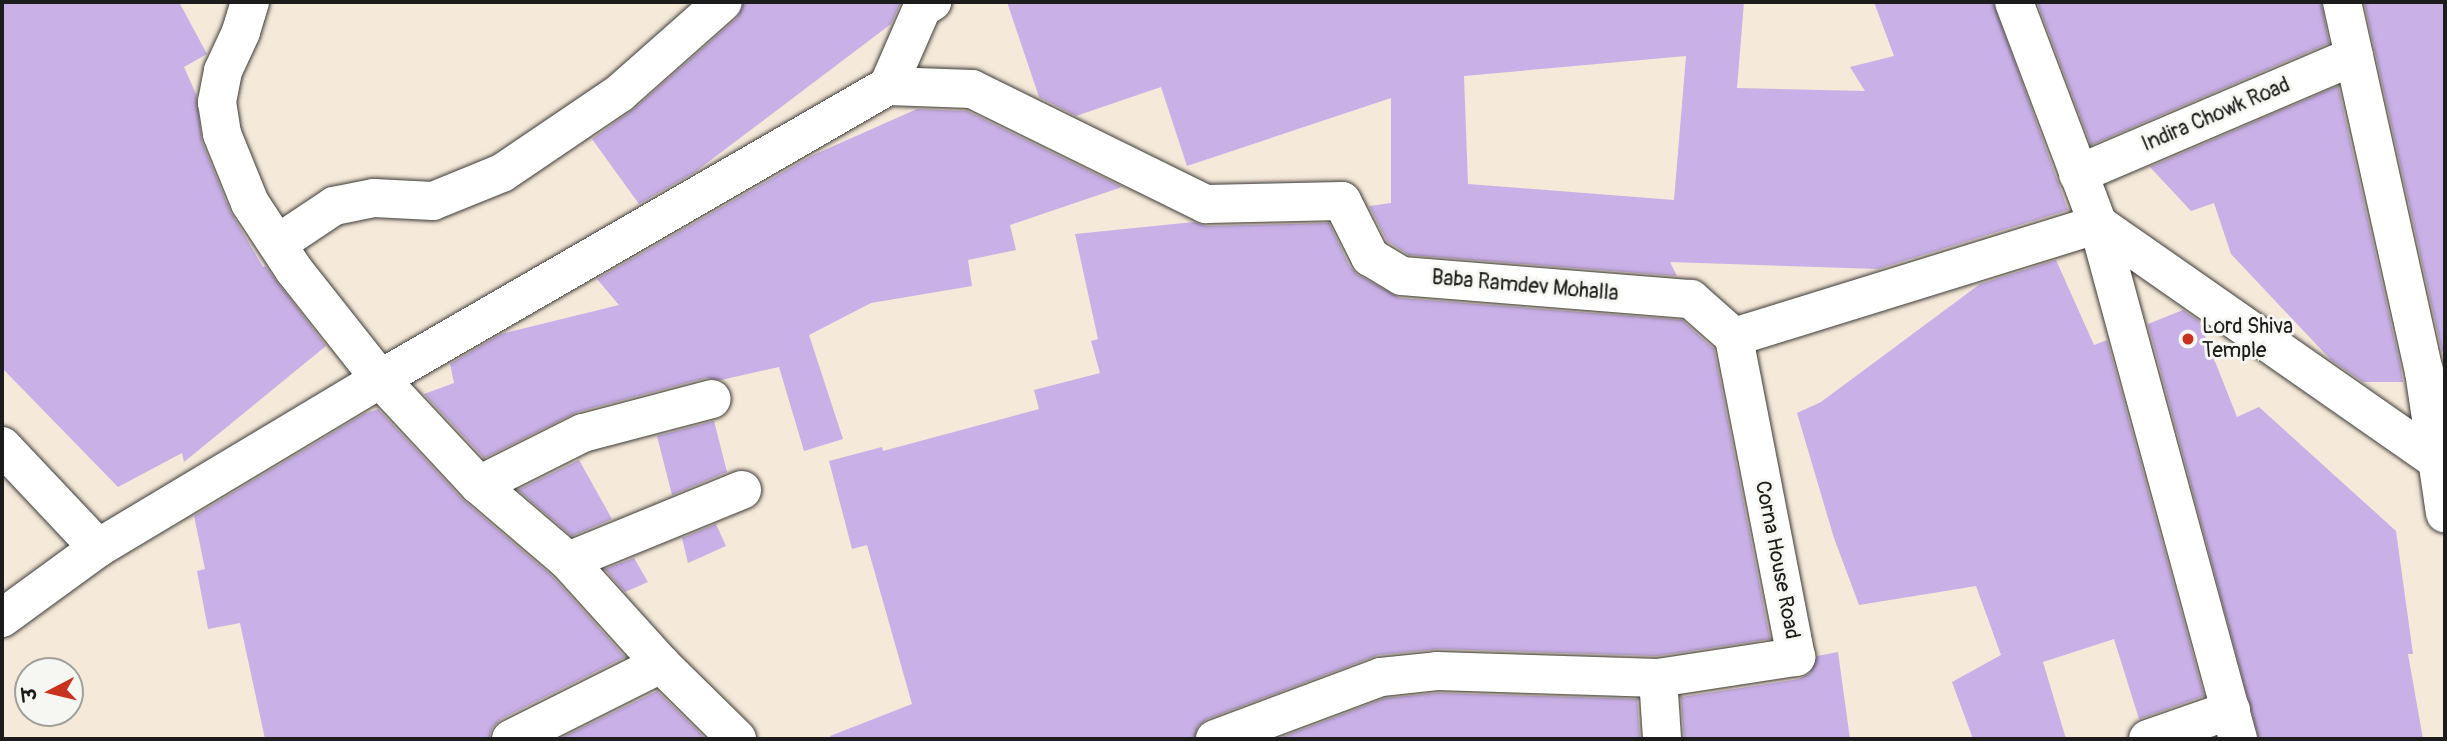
<!DOCTYPE html>
<html>
<head>
<meta charset="utf-8">
<style>
	body { margin:0 }
	#map { position:relative; width:2447px; height:741px; overflow:hidden; background:#f5e9d9; font-family:Pangolin,"Playpen Sans Deva",sans-serif }
	div>[style] { position:absolute }
	.building>* { inset:0; background:#c9b0e6 }
	.roads { filter:drop-shadow(0 0 2px #3d3b38) drop-shadow(0 0 2px #3d3b38) }
	.minor>* { height:38px; margin:-19px; padding:0 19px; transform-origin:19px; border-radius:19px; background:#fff }
	.dots>* { width:19px; height:19px; translate:-50% -50%; box-sizing:border-box; border:4px solid #f6f6f2; border-radius:50% }
	span { translate:-50% -50%; white-space:nowrap; text-align:center; line-height:1.15; -webkit-text-stroke:6px #f6f6f2; paint-order:stroke }
	.street-label { font-size:21px; color:#1c1c1c }
	.poi-label { font-size:21px; color:#1c1c1c }
	.left { translate:0 -50%; text-align:left }
	.frame { position:absolute; inset:0; border:4px solid #1c1c1c; pointer-events:none }
	.north { position:absolute; left:14px; top:657px; width:70px; height:70px; box-sizing:border-box; background:#f6f6f2; border:2px solid #9f9f9c; border-radius:50%; rotate:263deg; font-size:19px; font-weight:700; line-height:28px; text-align:center; color:#1c1c1c }
	.north::after { content:''; display:block; margin:auto; width:24px; height:32px; background:#c8321e; clip-path:polygon(50% 0,100% 100%,50% 72%,0 100%) }
</style>
</head>
<body>
<div id="map">
	<div class="building">
		<div style="clip-path:polygon(2px 2px,179px 2px,207px 54px,184px 67px,196px 94px,202px 142px,230px 211px,263px 267px,265px 266px,326px 346px,184px 462px,182px 453px,118px 487px,2px 368px)"></div>
		<div style="clip-path:polygon(744px 2px,901px 2px,891px 24px,695px 172px,639px 204px,592px 139px,634px 109px,737px 18px)"></div>
		<div style="clip-path:polygon(evenodd,1007px 2px,1744px 2px,1737px 88px,1865px 91px,1850px 67px,1894px 56px,1874px 2px,1993px 2px,2068px 210px,1878px 269px,1670px 262px,1677px 276px,1409px 255px,1387px 241px,1369px 206px,1391px 203px,1391px 98px,1187px 166px,1161px 87px,1076px 116px,1039px 97px,1007px 2px,1686px 56px,1674px 200px,1468px 184px,1464px 76px,1686px 56px)"></div>
		<div style="clip-path:polygon(2037px 2px,2321px 2px,2329px 43px,2091px 145px)"></div>
		<div style="clip-path:polygon(2364px 2px,2445px 2px,2445px 352px,2442px 352px)"></div>
		<div style="clip-path:polygon(2338px 86px,2400px 364px,2403px 382px,2363px 382px,2331px 360px,2231px 254px,2214px 203px,2191px 211px,2150px 167px)"></div>
		<div style="clip-path:polygon(917px 109px,967px 111px,1122px 187px,1010px 225px,1016px 250px,968px 260px,972px 286px,871px 303px,809px 335px,843px 439px,804px 451px,779px 367px,721px 380px,706px 378px,577px 412px,484px 458px,424px 394px,454px 383px,450px 364px,501px 334px,619px 305px,597px 279px,811px 156px)"></div>
		<div style="clip-path:polygon(1194px 222px,1206px 226px,1329px 223px,1350px 267px,1358px 275px,1400px 298px,1682px 320px,1714px 349px,1770px 639px,1657px 656px,1438px 649px,1378px 655px,1207px 719px,1198px 726px,1194px 739px,831px 739px,830px 736px,912px 704px,867px 545px,852px 549px,829px 461px,882px 447px,883px 451px,1039px 409px,1034px 390px,1100px 373px,1091px 341px,1098px 339px,1075px 234px)"></div>
		<div style="clip-path:polygon(2056px 260px,2094px 345px,2107px 340px,2204px 696px,2139px 719px,2114px 639px,2043px 662px,2066px 739px,1973px 739px,1952px 682px,2001px 655px,1976px 586px,1859px 605px,1834px 538px,1797px 413px,1821px 402px,1980px 284px)"></div>
		<div style="clip-path:polygon(2183px 310px,2199px 321px,2237px 417px,2259px 407px,2396px 531px,2413px 654px,2408px 654px,2423px 739px,2259px 739px,2148px 324px)"></div>
		<div style="clip-path:polygon(378px 409px,463px 500px,553px 577px,625px 657px,501px 719px,492px 728px,489px 739px,265px 739px,240px 623px,208px 629px,197px 571px,205px 569px,194px 516px,364px 414px)"></div>
		<div style="clip-path:polygon(714px 421px,727px 472px,672px 495px,657px 436px)"></div>
		<div style="clip-path:polygon(579px 460px,612px 519px,572px 536px,518px 490px)"></div>
		<div style="clip-path:polygon(716px 524px,726px 546px,688px 563px,682px 538px)"></div>
		<div style="clip-path:polygon(634px 558px,648px 582px,625px 592px,605px 569px)"></div>
		<div style="clip-path:polygon(1838px 652px,1850px 739px,1684px 739px,1681px 697px,1799px 679px,1810px 673px,1817px 656px)"></div>
		<div style="clip-path:polygon(657px 691px,706px 739px,559px 739px)"></div>
		<div style="clip-path:polygon(1438px 693px,1637px 699px,1640px 739px,1277px 739px,1386px 698px)"></div>
	</div>
	<div class="roads">
		<div class="minor">
			<div style="left:250px;top:2px;width:31px;rotate:107deg"></div>
			<div style="left:241px;top:32px;width:43px;rotate:114.8deg"></div>
			<div style="left:223px;top:71px;width:32px;rotate:101deg"></div>
			<div style="left:217px;top:102px;width:32px;rotate:81deg"></div>
			<div style="left:222px;top:134px;width:74px;rotate:67.9deg"></div>
			<div style="left:250px;top:203px;width:80px;rotate:56.7deg"></div>
			<div style="left:294px;top:270px;width:139px;rotate:51.7deg"></div>
			<div style="left:380px;top:379px;width:145px;rotate:47deg"></div>
			<div style="left:479px;top:485px;width:117px;rotate:40.5deg"></div>
			<div style="left:568px;top:561px;width:139px;rotate:47.9deg"></div>
			<div style="left:661px;top:664px;width:107px;rotate:44.6deg"></div>
			<div style="left:2014px;top:2px;width:237px;rotate:69.3deg"></div>
			<div style="left:2098px;top:224px;width:416px;rotate:34.9deg"></div>
			<div style="left:2342px;top:2px;width:378px;rotate:77.5deg"></div>
			<div style="left:2424px;top:371px;width:144px;rotate:81.6deg"></div>
			<div style="left:888px;top:86px;width:84px;rotate:2deg"></div>
			<div style="left:972px;top:89px;width:261px;rotate:26.2deg"></div>
			<div style="left:1206px;top:204px;width:136px;rotate:-1.3deg"></div>
			<div style="left:1342px;top:201px;width:63px;rotate:63.4deg"></div>
			<div style="left:1370px;top:257px;width:37px;rotate:31deg"></div>
			<div style="left:1402px;top:276px;width:290px;rotate:4.6deg"></div>
			<div style="left:1691px;top:299px;width:57px;rotate:41.5deg"></div>
			<div style="left:2078px;top:174px;width:300px;rotate:-23.1deg"></div>
			<div style="left:277px;top:244px;width:69px;rotate:-33.7deg"></div>
			<div style="left:334px;top:206px;width:41px;rotate:-11.3deg"></div>
			<div style="left:374px;top:198px;width:59px;rotate:2.9deg"></div>
			<div style="left:433px;top:201px;width:74px;rotate:-22.1deg"></div>
			<div style="left:502px;top:173px;width:143px;rotate:-34.1deg"></div>
			<div style="left:620px;top:93px;width:137px;rotate:-41.5deg"></div>
			<div style="left:2px;top:446px;width:140px;rotate:46.7deg"></div>
			<div style="left:479px;top:485px;width:116px;rotate:-26.6deg"></div>
			<div style="left:583px;top:433px;width:133px;rotate:-14.8deg"></div>
			<div style="left:568px;top:561px;width:188px;rotate:-22.2deg"></div>
			<div style="left:2px;top:618px;width:119px;rotate:-36.1deg"></div>
			<div style="left:98px;top:548px;width:329px;rotate:-30.9deg"></div>
			<div style="left:380px;top:379px;width:586px;rotate:-29.98deg"></div>
			<div style="left:888px;top:86px;width:85px;rotate:-66.4deg"></div>
			<div style="left:922px;top:8px;width:12px;rotate:-31deg"></div>
			<div style="left:1658px;top:678px;width:61px;rotate:86.2deg"></div>
			<div style="left:511px;top:739px;width:168px;rotate:-26.6deg"></div>
			<div style="left:1215px;top:739px;width:177px;rotate:-20.5deg"></div>
			<div style="left:1381px;top:677px;width:56px;rotate:-6.1deg"></div>
			<div style="left:1437px;top:671px;width:221px;rotate:1.8deg"></div>
			<div style="left:1658px;top:678px;width:140px;rotate:-8.7deg"></div>
			<div style="left:1796px;top:657px;width:326px;rotate:-101deg"></div>
			<div style="left:1734px;top:337px;width:381px;rotate:-17.2deg"></div>
			<div style="left:2098px;top:224px;width:534px;rotate:74.79deg"></div>
			<div style="left:2148px;top:739px;width:88px;rotate:-19.3deg"></div>
		</div>
	</div>
	<div class="dots">
		<div style="left:2188px;top:339px;background:#c8321e"></div>
	</div>
	<div class="street-label">
		<span style="left:2216px;top:115px;rotate:-23deg">Indira Chowk Road</span>
		<span style="left:1525px;top:286px;rotate:5deg">Baba Ramdev Mohalla</span>
		<span style="left:1777px;top:560px;rotate:79deg">Corna House Road</span>
	</div>
	<div class="poi-label">
		<span class="left" style="left:2202px;top:339px">Lord Shiva<br>Temple</span>
	</div>
	<div class="frame"></div>
	<div class="north">उ</div>
</div>
</body>
</html>
